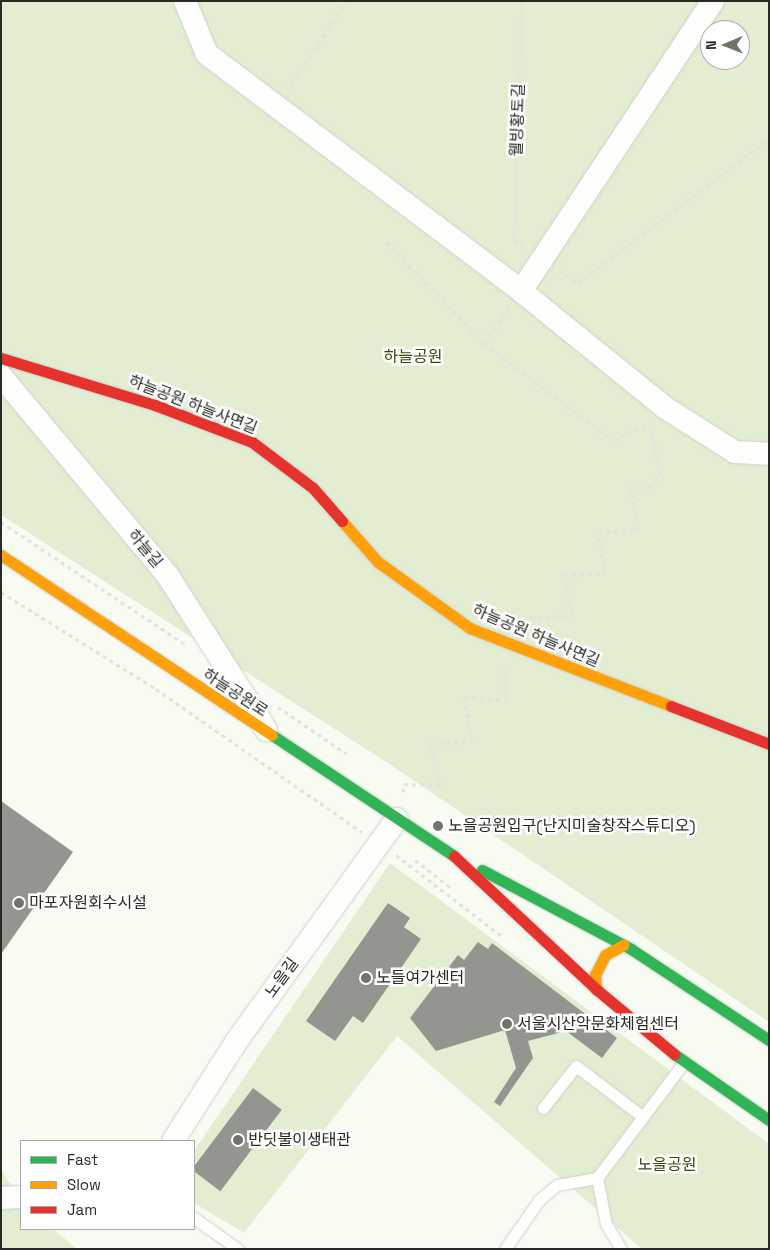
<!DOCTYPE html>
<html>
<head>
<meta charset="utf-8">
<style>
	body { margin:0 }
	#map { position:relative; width:770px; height:1250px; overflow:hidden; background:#f7fbf2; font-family:"Space Grotesk","Noto Sans KR",sans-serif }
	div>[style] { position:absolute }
	.green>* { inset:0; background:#e2edd2 }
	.building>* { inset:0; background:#93968f; transform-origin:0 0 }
	.path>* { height:3px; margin-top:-1.5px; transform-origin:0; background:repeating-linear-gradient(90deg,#e2e3e0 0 4px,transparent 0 8px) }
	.roads { filter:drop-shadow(0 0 1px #cdd1c8) drop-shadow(0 0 1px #cdd1c8) }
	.lane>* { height:11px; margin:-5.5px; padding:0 5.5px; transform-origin:5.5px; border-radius:5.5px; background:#fefefd }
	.street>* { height:22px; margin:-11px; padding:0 11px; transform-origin:11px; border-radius:11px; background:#fefefd }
	.fast>* { height:11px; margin:-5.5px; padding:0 5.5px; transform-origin:5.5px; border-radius:5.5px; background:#30b455 }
	.slow>* { height:11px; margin:-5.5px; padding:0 5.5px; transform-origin:5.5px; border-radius:5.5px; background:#ff9f0a }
	.jam>* { height:11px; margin:-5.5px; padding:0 5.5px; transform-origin:5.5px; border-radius:5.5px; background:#e5322d }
	.dots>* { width:14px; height:14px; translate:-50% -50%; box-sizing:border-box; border:2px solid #fff; border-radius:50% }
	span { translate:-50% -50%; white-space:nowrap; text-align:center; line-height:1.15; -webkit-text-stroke:5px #fff; paint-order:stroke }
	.street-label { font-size:16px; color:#282b23 }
	.park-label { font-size:16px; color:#38490a }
	.poi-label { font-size:16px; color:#282b23 }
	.left { translate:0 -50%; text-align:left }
	.frame { position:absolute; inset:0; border:2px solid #282b23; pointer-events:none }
	.legend { position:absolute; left:20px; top:1140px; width:175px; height:90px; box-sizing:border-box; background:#fff; border:1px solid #a9aaa7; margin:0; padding:6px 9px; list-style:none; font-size:15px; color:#282b23 }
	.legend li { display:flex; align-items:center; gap:10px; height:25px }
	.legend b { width:25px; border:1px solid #a9aaa7 }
	.north { position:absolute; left:700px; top:20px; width:50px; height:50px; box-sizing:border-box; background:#fff; border:1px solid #a9aaa7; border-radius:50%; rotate:269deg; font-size:14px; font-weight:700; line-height:20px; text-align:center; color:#282b23 }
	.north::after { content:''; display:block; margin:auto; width:18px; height:22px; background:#70746b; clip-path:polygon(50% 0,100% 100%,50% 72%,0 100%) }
</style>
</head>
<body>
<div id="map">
	<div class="green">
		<div style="clip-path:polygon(evenodd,1px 1px,769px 1px,769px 1022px,394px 767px,1px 515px,1px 1px,710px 30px,740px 30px,740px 60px,710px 60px,710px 30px)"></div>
		<div style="clip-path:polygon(390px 863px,769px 1144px,769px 1249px,642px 1249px,397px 1036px,244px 1233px,194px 1203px,194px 1151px)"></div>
		<div style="clip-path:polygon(1px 1169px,21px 1202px,21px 1229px,53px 1229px,77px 1249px,1px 1249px)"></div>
	</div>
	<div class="building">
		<div style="clip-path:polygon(1px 801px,73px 852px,1px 954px)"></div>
		<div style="clip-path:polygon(388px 903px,410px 918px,404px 927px,421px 939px,363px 1023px,353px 1016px,335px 1041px,306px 1021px)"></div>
		<div style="clip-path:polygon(478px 942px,488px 949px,492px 943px,617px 1038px,602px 1058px,566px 1031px,528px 1041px,533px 1058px,500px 1106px,494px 1102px,516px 1068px,505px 1030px,436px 1051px,410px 1018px,458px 955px,464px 960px)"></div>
		<div style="left:253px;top:1088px;width:36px;height:102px;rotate:37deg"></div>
	</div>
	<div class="path">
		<div style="left:522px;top:1px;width:238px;rotate:91.9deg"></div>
		<div style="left:514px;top:239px;width:14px;rotate:34deg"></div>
		<div style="left:287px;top:90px;width:107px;rotate:-56deg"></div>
		<div style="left:386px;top:242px;width:141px;rotate:45.9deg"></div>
		<div style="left:484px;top:343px;width:161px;rotate:36.9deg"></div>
		<div style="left:613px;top:440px;width:42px;rotate:-24.1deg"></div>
		<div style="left:560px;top:270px;width:22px;rotate:36deg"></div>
		<div style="left:578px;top:283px;width:239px;rotate:-37deg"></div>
		<div style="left:484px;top:343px;width:43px;rotate:-54.5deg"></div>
		<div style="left:1px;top:522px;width:222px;rotate:33.6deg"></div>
		<div style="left:1px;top:592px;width:183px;rotate:32deg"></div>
		<div style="left:156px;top:689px;width:251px;rotate:34.8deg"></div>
		<div style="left:531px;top:626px;width:8px;rotate:-104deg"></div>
		<div style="left:529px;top:618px;width:43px;rotate:-2.7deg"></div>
		<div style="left:572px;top:616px;width:42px;rotate:-101deg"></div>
		<div style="left:564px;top:575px;width:41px;rotate:-2.8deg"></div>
		<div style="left:605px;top:573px;width:41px;rotate:-99.9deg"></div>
		<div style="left:598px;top:533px;width:40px;rotate:-5.7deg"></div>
		<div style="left:638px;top:529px;width:42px;rotate:-99.7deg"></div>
		<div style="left:631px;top:488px;width:19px;rotate:-3deg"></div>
		<div style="left:650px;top:487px;width:17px;rotate:-54deg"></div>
		<div style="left:660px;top:473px;width:49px;rotate:-101.8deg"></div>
		<div style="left:278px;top:707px;width:83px;rotate:34.3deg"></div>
		<div style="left:403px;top:792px;width:8px;rotate:-83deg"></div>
		<div style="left:404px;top:784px;width:37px;rotate:2deg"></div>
		<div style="left:441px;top:785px;width:42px;rotate:-105deg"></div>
		<div style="left:430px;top:744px;width:42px;rotate:-4.1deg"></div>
		<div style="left:472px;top:741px;width:45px;rotate:-100.3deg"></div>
		<div style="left:464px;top:697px;width:42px;rotate:4.1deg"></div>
		<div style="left:506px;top:700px;width:35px;rotate:-93deg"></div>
		<div style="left:396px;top:855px;width:136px;rotate:37.5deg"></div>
		<div style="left:415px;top:860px;width:44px;rotate:37.6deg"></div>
	</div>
	<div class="roads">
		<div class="lane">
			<div style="left:543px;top:1108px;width:53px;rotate:-51.8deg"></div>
			<div style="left:576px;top:1066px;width:84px;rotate:37.3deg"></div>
			<div style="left:194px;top:1218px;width:54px;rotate:35.2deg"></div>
			<div style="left:505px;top:1249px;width:60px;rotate:-55.2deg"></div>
			<div style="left:539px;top:1200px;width:23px;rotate:-40deg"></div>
			<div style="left:557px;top:1185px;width:41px;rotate:-9.9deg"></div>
			<div style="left:621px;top:1249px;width:29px;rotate:-121deg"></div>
			<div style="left:606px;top:1224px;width:47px;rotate:-101.1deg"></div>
			<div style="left:597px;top:1178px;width:145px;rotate:-53.1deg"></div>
		</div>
		<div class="street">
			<div style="left:185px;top:1px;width:57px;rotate:67.5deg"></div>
			<div style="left:207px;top:54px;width:393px;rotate:37deg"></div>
			<div style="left:521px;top:291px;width:184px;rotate:39deg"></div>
			<div style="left:664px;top:407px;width:84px;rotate:32.4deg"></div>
			<div style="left:735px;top:452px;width:34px;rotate:3deg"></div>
			<div style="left:521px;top:291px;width:348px;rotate:-56.5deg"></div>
			<div style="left:1px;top:376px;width:261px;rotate:50.1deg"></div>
			<div style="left:168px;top:576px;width:183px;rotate:57.5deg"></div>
			<div style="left:173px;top:1141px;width:117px;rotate:-57.5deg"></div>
			<div style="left:236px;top:1042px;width:275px;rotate:-54.2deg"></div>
			<div style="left:1px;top:1198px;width:20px;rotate:-3deg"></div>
		</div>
		<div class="fast">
			<div style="left:272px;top:735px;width:219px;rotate:33.6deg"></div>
			<div style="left:482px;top:870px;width:169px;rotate:27.9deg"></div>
			<div style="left:631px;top:949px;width:165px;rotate:33.4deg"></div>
			<div style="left:674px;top:1054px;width:116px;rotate:34.8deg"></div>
		</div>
		<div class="slow">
			<div style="left:342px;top:521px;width:55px;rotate:48.7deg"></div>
			<div style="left:378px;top:562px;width:113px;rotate:35.7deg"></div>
			<div style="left:470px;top:628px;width:216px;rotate:21.2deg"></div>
			<div style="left:1px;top:555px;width:325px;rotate:33.6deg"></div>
			<div style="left:596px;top:989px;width:14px;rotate:-94deg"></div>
			<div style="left:595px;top:975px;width:22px;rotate:-63deg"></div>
			<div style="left:605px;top:955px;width:21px;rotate:-29deg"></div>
		</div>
		<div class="jam">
			<div style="left:1px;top:358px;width:161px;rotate:17deg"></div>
			<div style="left:155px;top:405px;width:104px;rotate:20.9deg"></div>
			<div style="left:252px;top:442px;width:76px;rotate:37deg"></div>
			<div style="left:313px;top:488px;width:44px;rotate:48.7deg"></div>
			<div style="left:671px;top:706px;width:105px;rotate:21.2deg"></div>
			<div style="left:454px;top:856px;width:195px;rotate:43.1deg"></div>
			<div style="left:596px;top:989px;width:102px;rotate:39.8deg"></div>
		</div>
	</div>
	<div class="dots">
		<div style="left:438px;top:826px;background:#70746b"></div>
		<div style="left:19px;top:903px;background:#70746b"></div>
		<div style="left:366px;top:978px;background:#70746b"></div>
		<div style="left:507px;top:1024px;background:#70746b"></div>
		<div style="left:238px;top:1140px;background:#70746b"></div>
	</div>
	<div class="street-label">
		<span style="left:518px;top:120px;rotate:-88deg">웰빙황토길</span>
		<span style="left:193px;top:405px;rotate:21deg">하늘공원 하늘사면길</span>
		<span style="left:145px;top:549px;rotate:50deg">하늘길</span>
		<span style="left:536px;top:636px;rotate:23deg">하늘공원 하늘사면길</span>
		<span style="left:235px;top:693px;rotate:33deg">하늘공원로</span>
		<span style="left:282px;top:978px;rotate:-54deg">노을길</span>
	</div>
	<div class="park-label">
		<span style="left:413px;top:357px">하늘공원</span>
		<span style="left:667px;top:1165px">노을공원</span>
	</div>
	<div class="poi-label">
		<span class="left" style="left:448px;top:826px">노을공원입구(난지미술창작스튜디오)</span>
		<span class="left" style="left:29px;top:903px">마포자원회수시설</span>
		<span class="left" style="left:376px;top:978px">노들여가센터</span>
		<span class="left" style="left:517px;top:1024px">서울시산악문화체험센터</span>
		<span class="left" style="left:248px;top:1140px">반딧불이생태관</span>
	</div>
	<div class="frame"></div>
	<ul class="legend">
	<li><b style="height:6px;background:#30b455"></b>Fast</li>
	<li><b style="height:6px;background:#ff9f0a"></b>Slow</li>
	<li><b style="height:6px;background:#e5322d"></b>Jam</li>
	</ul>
	<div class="north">N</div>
</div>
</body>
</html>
